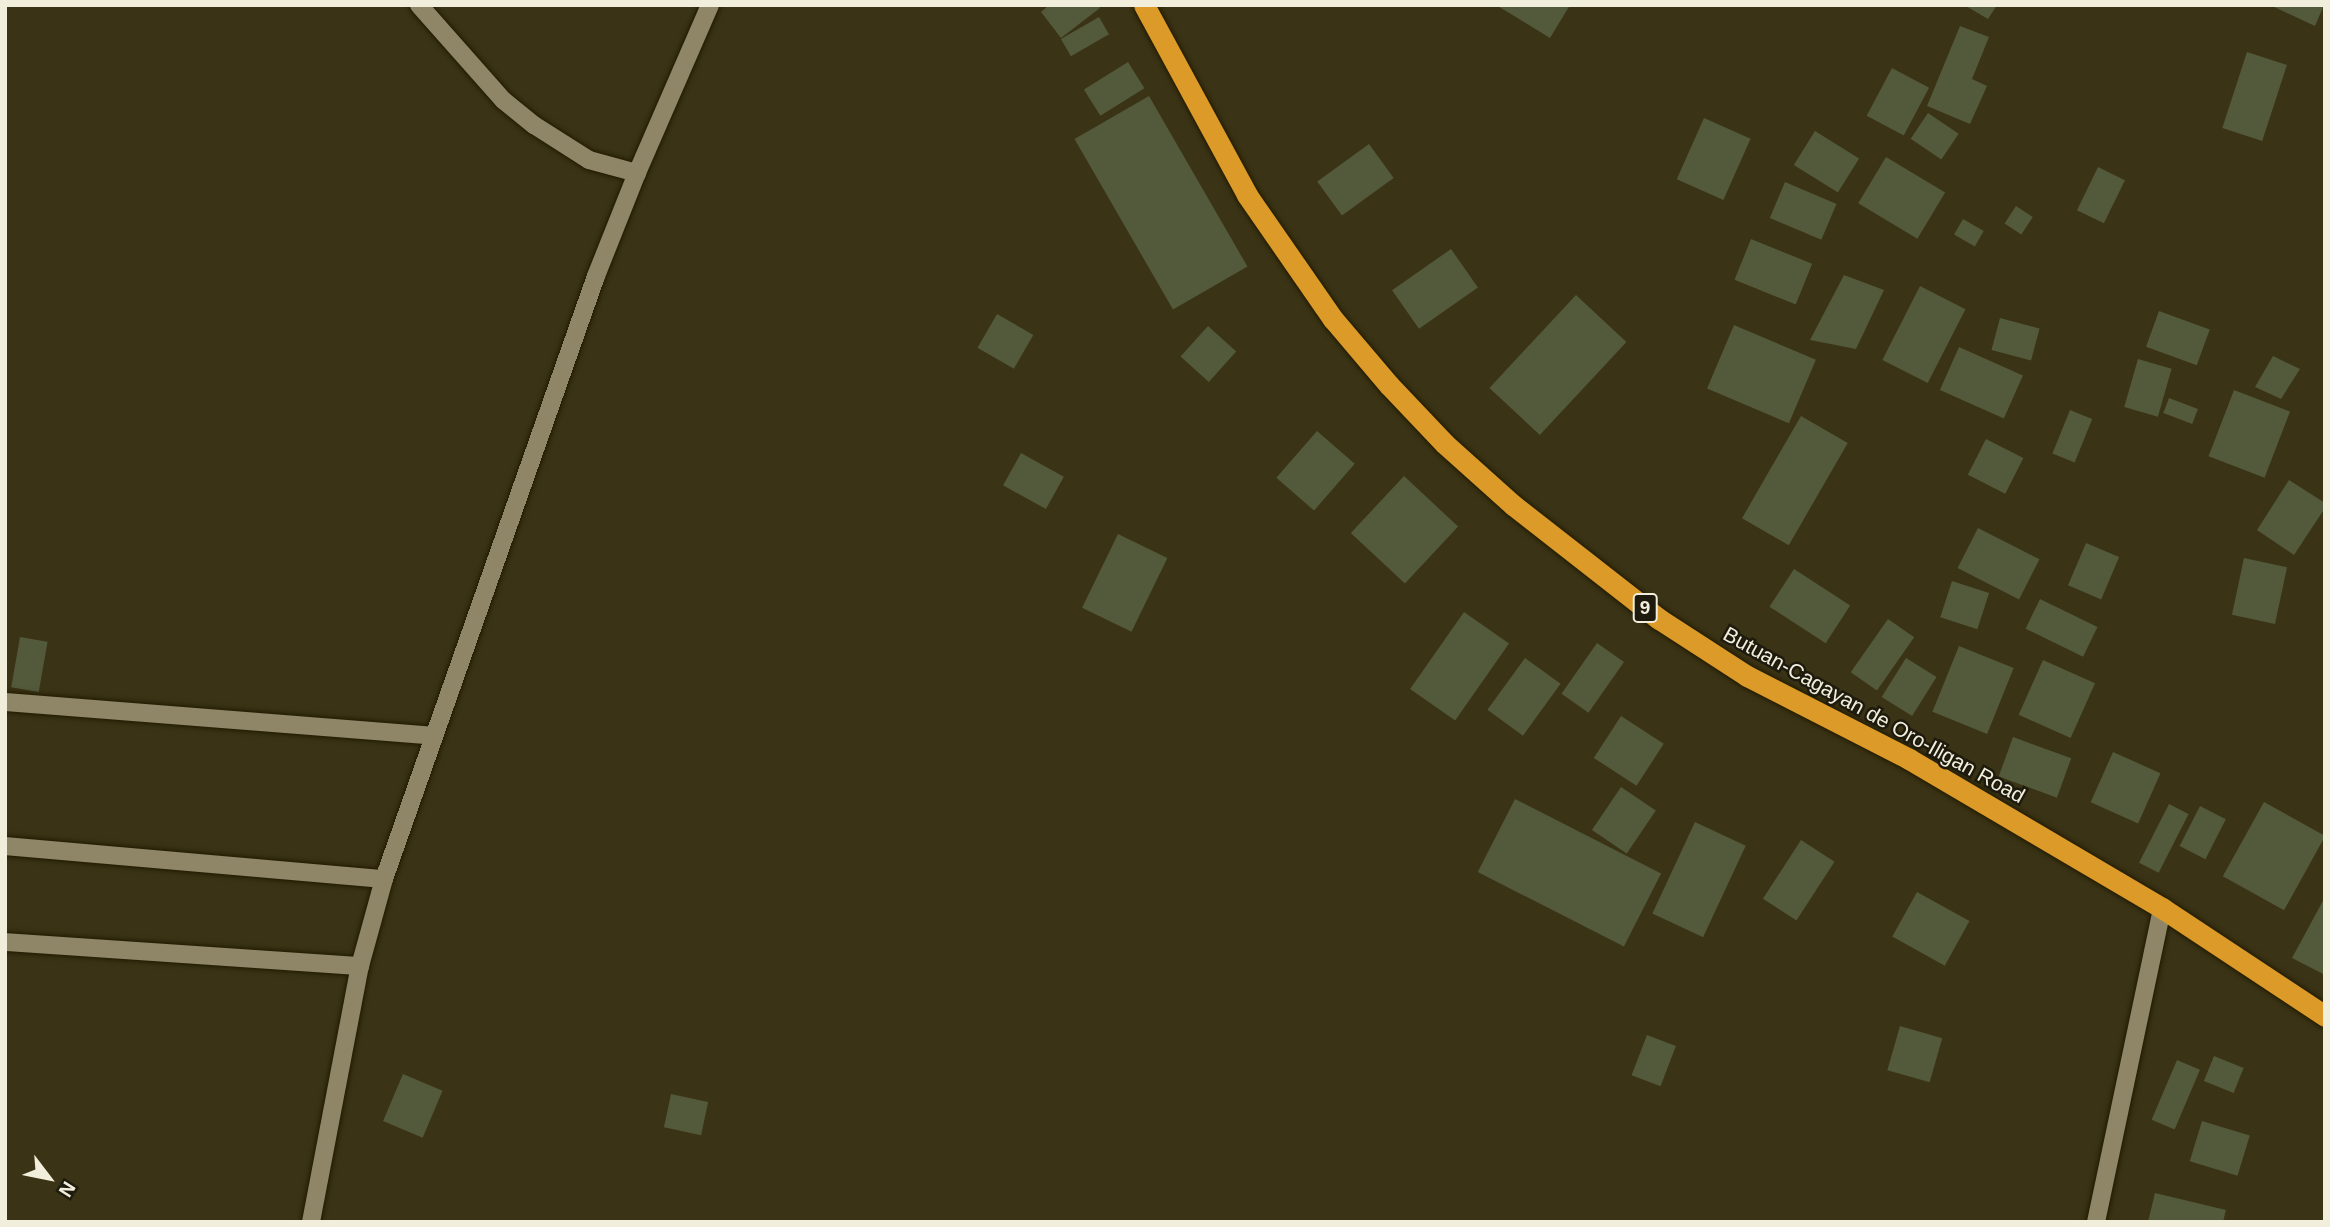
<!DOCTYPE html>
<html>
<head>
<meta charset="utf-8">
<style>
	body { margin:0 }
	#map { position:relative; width:2330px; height:1227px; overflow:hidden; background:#3a3315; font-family:Helvetica,sans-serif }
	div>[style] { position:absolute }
	.building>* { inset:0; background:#53593b; transform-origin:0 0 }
	.roads { filter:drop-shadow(0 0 2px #211a00) drop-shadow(0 0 2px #211a00) }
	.street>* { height:18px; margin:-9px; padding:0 9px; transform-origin:9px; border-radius:9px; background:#8e8666 }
	.highway>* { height:21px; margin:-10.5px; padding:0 10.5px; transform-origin:10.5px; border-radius:10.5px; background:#dc9a28 }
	span { translate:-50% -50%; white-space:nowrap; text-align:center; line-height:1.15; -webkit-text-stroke:5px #1e1b0e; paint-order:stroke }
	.shield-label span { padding:2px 5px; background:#1e1b0e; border:2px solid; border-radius:5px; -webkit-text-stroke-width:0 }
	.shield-label { font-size:19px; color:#f2eedc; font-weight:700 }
	.street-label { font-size:21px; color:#f2eedc }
	.frame { position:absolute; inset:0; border:7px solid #f2eedc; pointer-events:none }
	.north { position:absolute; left:14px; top:1143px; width:70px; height:70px; -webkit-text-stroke:5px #1e1b0e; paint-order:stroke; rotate:122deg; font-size:19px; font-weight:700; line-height:28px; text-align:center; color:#f2eedc }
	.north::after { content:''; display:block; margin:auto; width:24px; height:32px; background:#f2eedc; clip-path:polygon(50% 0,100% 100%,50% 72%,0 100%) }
</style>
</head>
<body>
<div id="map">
	<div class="building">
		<div style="clip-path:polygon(1049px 5px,1098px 5px,1100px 8px,1061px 38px,1041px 12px)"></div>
		<div style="clip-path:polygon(1496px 5px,1570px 5px,1550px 38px)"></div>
		<div style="clip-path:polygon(1964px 5px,1997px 5px,1988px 19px)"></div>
		<div style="clip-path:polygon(2270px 5px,2324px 5px,2315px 26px)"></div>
		<div style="left:1099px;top:17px;width:20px;height:44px;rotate:60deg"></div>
		<div style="clip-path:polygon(1960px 26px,1989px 37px,1972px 79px,1987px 86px,1970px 124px,1927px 106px)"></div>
		<div style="left:2247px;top:52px;width:42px;height:80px;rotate:18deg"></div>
		<div style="left:1128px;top:62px;width:31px;height:52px;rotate:58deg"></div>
		<div style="left:1892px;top:68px;width:42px;height:54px;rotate:28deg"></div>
		<div style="left:1149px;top:96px;width:197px;height:86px;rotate:60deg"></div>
		<div style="left:1928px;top:113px;width:37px;height:31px;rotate:34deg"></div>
		<div style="left:1704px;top:118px;width:51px;height:67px;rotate:24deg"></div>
		<div style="left:1815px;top:131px;width:52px;height:40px;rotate:32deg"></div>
		<div style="left:1369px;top:144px;width:42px;height:64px;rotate:54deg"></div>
		<div style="left:1886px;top:157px;width:69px;height:54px;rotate:31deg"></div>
		<div style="left:2098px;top:167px;width:30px;height:48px;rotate:26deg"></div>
		<div style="left:1785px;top:182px;width:56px;height:39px;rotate:23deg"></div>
		<div style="left:2016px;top:206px;width:20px;height:21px;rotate:33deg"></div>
		<div style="left:1963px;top:219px;width:24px;height:18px;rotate:30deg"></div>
		<div style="left:1751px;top:239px;width:66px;height:44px;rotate:22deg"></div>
		<div style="left:1451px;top:249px;width:47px;height:72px;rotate:55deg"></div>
		<div style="clip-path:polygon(1844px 275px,1884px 290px,1856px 349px,1810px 340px)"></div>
		<div style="left:1920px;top:286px;width:51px;height:83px;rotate:27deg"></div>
		<div style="left:1576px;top:295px;width:69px;height:127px;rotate:43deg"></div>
		<div style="left:2159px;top:311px;width:54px;height:38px;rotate:20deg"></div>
		<div style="left:997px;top:314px;width:42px;height:39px;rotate:30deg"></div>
		<div style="left:2000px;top:318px;width:41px;height:33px;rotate:15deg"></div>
		<div style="left:1734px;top:325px;width:89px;height:69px;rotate:23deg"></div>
		<div style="left:1208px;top:326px;width:38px;height:41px;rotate:42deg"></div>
		<div style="left:1959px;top:347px;width:70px;height:47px;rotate:24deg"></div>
		<div style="clip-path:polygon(2273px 356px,2300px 369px,2281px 399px,2255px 387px)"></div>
		<div style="left:2138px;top:359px;width:35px;height:50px;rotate:16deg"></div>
		<div style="left:2234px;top:390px;width:60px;height:71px;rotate:21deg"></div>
		<div style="left:2169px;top:398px;width:31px;height:16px;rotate:21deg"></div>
		<div style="left:2070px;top:410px;width:24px;height:47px;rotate:22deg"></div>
		<div style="left:1801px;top:416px;width:54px;height:118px;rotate:30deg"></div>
		<div style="left:1317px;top:431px;width:50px;height:62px;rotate:41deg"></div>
		<div style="left:1986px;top:439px;width:42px;height:40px;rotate:27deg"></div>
		<div style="left:1021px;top:453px;width:49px;height:37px;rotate:29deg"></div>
		<div style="left:1404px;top:476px;width:74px;height:78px;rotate:43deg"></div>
		<div style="clip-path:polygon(2289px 480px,2325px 503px,2325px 508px,2294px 555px,2257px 530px)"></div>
		<div style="left:1978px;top:528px;width:69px;height:45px;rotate:27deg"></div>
		<div style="left:1118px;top:534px;width:55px;height:82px;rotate:26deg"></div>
		<div style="left:2086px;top:543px;width:36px;height:46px;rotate:23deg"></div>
		<div style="left:2244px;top:558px;width:44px;height:58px;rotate:12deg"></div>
		<div style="left:1794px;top:569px;width:67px;height:45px;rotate:33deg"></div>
		<div style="left:1952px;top:581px;width:39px;height:38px;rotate:18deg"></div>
		<div style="left:2040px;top:599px;width:64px;height:33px;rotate:26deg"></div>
		<div style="left:1464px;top:612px;width:55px;height:94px;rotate:35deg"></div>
		<div style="left:1888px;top:619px;width:32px;height:65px;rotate:35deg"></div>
		<div style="left:20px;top:637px;width:28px;height:51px;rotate:10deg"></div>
		<div style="left:1597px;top:643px;width:33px;height:62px;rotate:35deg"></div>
		<div style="left:1959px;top:646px;width:59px;height:71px;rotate:22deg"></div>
		<div style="left:1525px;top:658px;width:44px;height:64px;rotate:36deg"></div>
		<div style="left:1906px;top:658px;width:36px;height:46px;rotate:32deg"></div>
		<div style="left:2043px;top:660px;width:57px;height:60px;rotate:24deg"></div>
		<div style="left:1621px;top:716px;width:51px;height:50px;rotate:33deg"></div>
		<div style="left:2013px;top:737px;width:62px;height:42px;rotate:20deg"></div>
		<div style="left:2113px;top:752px;width:52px;height:55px;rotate:24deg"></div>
		<div style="left:1621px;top:787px;width:42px;height:52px;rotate:34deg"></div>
		<div style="left:1515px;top:799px;width:164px;height:82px;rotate:27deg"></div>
		<div style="left:2264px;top:802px;width:70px;height:85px;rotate:29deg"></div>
		<div style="left:2169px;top:804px;width:22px;height:66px;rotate:27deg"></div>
		<div style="left:2200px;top:806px;width:29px;height:45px;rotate:27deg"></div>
		<div style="left:1695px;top:822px;width:56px;height:101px;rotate:25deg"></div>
		<div style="left:1801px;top:840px;width:40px;height:70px;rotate:33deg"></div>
		<div style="left:1917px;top:892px;width:60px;height:51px;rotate:29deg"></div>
		<div style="clip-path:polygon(2325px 897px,2325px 975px,2292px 958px)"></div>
		<div style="left:1900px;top:1026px;width:44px;height:46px;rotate:16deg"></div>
		<div style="left:1647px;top:1035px;width:31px;height:43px;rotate:21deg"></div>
		<div style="left:2214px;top:1056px;width:32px;height:27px;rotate:22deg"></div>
		<div style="left:2177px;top:1060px;width:25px;height:65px;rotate:23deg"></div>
		<div style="left:403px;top:1074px;width:43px;height:51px;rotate:23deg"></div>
		<div style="left:671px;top:1094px;width:38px;height:34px;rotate:12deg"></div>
		<div style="left:2202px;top:1121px;width:50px;height:42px;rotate:17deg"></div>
		<div style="clip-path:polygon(2155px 1193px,2226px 1210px,2223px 1222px,2148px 1222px)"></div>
	</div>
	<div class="roads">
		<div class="street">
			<div style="left:419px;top:5px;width:127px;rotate:48.5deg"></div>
			<div style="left:503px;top:100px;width:40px;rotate:39deg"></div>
			<div style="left:534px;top:125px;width:65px;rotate:32.5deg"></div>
			<div style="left:589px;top:160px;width:50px;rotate:15.2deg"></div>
			<div style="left:5px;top:702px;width:429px;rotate:4.5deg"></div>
			<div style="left:5px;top:846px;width:380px;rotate:5deg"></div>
			<div style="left:5px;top:942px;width:356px;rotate:3.9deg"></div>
			<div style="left:311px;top:1222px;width:261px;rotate:-79.2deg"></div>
			<div style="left:360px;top:966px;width:90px;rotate:-74.6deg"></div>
			<div style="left:384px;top:879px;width:639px;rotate:-70.63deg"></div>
			<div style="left:596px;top:276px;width:111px;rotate:-68.3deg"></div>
			<div style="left:637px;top:173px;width:183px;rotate:-66.5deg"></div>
			<div style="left:2096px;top:1222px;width:321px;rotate:-78.1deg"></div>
		</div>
		<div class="highway">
			<div style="left:1144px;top:5px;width:216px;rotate:61.5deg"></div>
			<div style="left:1247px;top:195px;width:151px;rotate:55.3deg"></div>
			<div style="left:1333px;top:319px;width:87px;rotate:49.7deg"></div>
			<div style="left:1389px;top:385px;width:81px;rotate:46.5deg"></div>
			<div style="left:1445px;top:444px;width:91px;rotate:41.9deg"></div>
			<div style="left:1513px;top:505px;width:185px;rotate:38deg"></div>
			<div style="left:1659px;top:619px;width:105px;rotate:32.9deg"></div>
			<div style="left:1747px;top:676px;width:182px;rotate:27.1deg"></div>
			<div style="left:1909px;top:759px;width:294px;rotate:30.5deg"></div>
			<div style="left:2162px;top:908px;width:196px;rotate:33.5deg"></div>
		</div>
	</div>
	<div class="shield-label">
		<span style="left:1645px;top:608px">9</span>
	</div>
	<div class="street-label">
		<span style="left:1874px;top:715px;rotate:29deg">Butuan-Cagayan de Oro-Iligan Road</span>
	</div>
	<div class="frame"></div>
	<div class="north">N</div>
</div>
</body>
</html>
